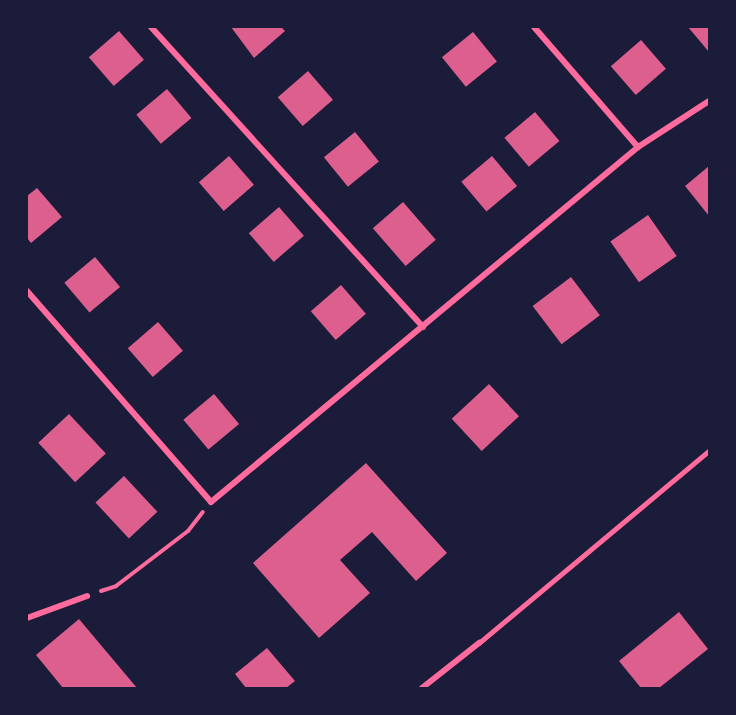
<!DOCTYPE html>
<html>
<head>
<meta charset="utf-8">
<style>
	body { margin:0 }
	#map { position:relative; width:736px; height:715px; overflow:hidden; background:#1b1b3a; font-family:Roboto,sans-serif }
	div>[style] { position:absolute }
	.building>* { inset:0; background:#dd5f8e; transform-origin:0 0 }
	.path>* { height:4px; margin:-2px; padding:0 2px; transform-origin:2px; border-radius:2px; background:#ff6b9d }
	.service>* { height:4.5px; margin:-2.25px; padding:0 2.25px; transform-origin:2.25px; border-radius:2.25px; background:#ff6b9d }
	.minor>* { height:6px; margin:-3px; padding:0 3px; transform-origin:3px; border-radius:3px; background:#ff6b9d }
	span { translate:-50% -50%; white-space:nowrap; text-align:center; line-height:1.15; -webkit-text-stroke:4.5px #1b1b3a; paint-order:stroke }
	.frame { position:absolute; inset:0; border:28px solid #1b1b3a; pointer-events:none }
</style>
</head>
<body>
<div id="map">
	<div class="building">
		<div style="clip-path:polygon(231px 27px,281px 27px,285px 31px,254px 58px)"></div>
		<div style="clip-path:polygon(688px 27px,709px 27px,709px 52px)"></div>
		<div style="left:119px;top:31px;width:38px;height:40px;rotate:49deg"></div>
		<div style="left:473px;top:32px;width:38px;height:40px;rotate:51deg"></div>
		<div style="left:641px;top:40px;width:38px;height:40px;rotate:49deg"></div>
		<div style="left:308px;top:71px;width:38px;height:40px;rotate:49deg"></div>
		<div style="left:167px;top:89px;width:38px;height:40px;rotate:50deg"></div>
		<div style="left:535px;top:112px;width:38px;height:40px;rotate:50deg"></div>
		<div style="left:355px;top:132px;width:38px;height:40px;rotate:51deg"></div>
		<div style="left:229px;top:156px;width:38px;height:40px;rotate:49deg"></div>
		<div style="left:492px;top:156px;width:39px;height:40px;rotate:50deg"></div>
		<div style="clip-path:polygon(709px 166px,709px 216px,685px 186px)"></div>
		<div style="clip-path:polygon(37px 188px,62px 217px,31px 243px,27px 238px,27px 196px)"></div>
		<div style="left:403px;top:202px;width:50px;height:40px;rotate:49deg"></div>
		<div style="left:279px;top:207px;width:38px;height:40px;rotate:49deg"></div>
		<div style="left:648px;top:215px;width:50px;height:46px;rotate:55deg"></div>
		<div style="left:95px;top:257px;width:39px;height:40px;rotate:50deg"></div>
		<div style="left:571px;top:277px;width:48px;height:48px;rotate:53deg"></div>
		<div style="left:341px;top:285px;width:38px;height:40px;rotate:49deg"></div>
		<div style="left:158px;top:322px;width:38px;height:40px;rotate:49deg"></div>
		<div style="left:489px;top:384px;width:44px;height:51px;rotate:47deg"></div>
		<div style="left:214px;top:394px;width:39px;height:40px;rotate:50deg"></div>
		<div style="left:69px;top:414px;width:54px;height:42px;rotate:47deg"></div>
		<div style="clip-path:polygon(366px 463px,447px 553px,416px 581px,372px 532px,340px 560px,370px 593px,319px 638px,253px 563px)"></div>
		<div style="left:124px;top:476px;width:49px;height:39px;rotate:47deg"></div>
		<div style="clip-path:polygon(679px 612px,708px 649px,659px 688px,641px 688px,619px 661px)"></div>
		<div style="clip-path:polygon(79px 619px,137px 688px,63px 688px,36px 655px)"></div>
		<div style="clip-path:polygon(267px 648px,295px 681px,286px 688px,246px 688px,235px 674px)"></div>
	</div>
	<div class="path">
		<div style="left:101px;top:591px;width:16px;rotate:-18deg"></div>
		<div style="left:116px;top:586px;width:91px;rotate:-37.4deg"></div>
		<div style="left:188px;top:531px;width:24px;rotate:-52deg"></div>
	</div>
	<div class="service">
		<div style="left:479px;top:643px;width:300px;rotate:-39.9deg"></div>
	</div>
	<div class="minor">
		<div style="left:151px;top:27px;width:405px;rotate:47.8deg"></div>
		<div style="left:534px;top:27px;width:159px;rotate:49.1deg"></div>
		<div style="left:27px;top:291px;width:280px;rotate:48.9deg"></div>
		<div style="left:211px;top:502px;width:555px;rotate:-39.74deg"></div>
		<div style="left:638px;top:147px;width:85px;rotate:-32.9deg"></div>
		<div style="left:27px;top:618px;width:64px;rotate:-20.1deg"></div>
		<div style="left:422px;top:688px;width:73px;rotate:-38.3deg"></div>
	</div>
	<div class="frame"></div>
</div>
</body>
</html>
